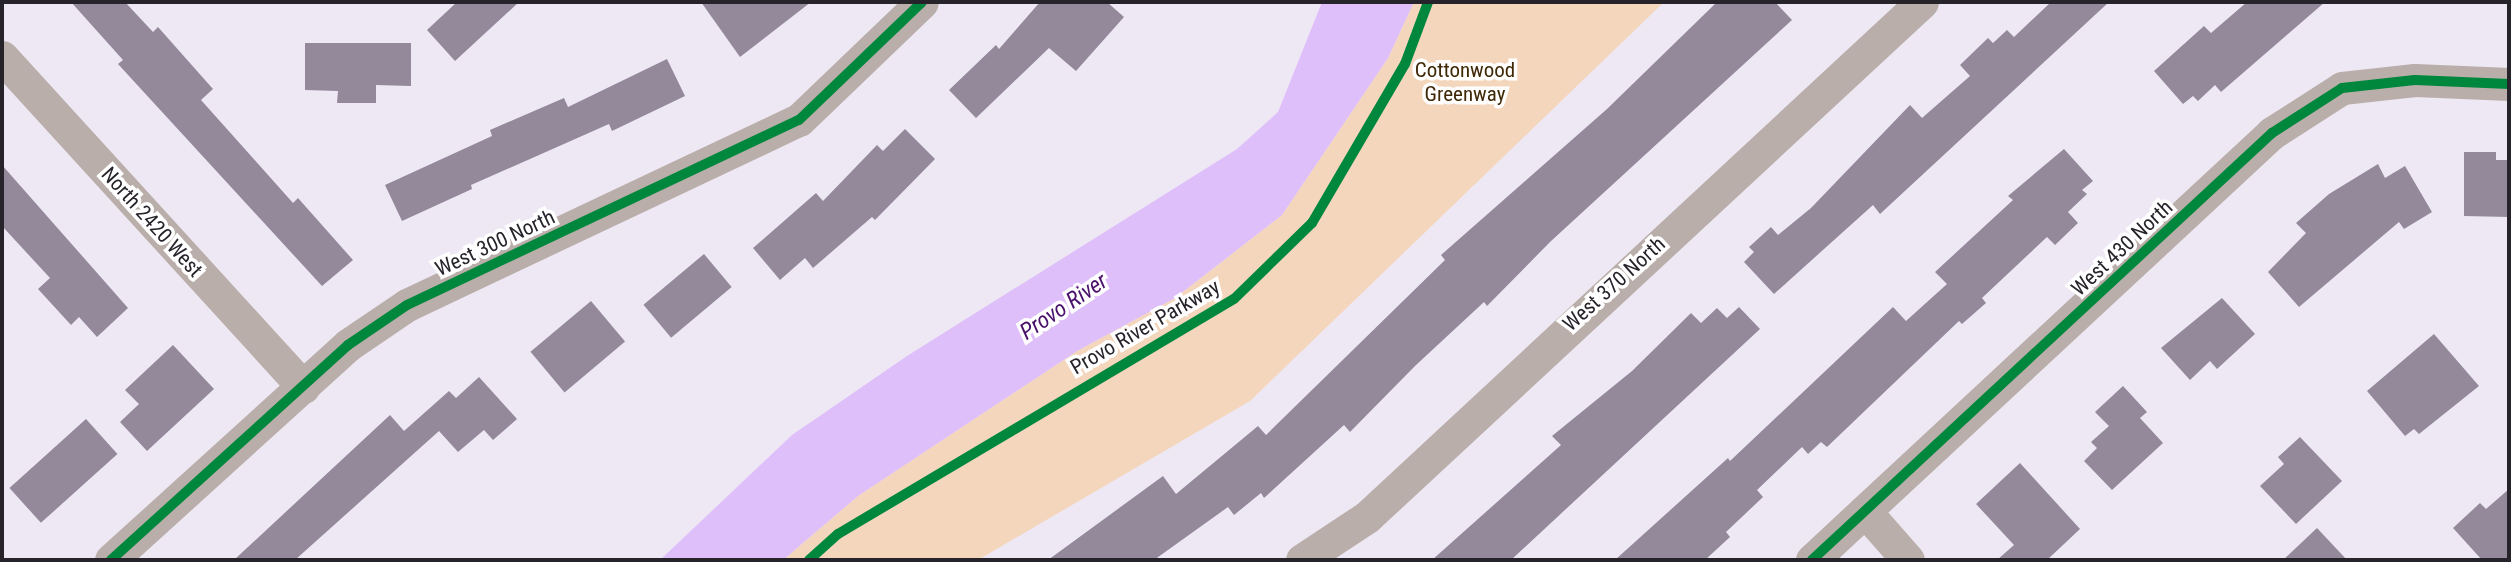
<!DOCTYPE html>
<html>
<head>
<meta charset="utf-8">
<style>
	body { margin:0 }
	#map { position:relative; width:2511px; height:562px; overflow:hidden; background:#eee8f4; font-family:"Roboto Condensed",sans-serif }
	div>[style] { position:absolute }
	.green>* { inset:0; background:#f4d6bd }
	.water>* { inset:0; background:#debffa }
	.building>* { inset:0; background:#93899b; transform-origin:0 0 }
	.minor>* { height:33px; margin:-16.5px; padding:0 16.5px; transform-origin:16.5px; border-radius:16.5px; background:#b9aea9 }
	.cycleway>* { height:10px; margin:-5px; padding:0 5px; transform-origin:5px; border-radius:5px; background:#00873e }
	span { translate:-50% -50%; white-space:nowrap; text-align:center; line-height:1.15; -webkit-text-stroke:7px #fff; paint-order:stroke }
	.park-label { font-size:21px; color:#3f2806 }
	.street-label { font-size:21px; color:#27232b }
	.water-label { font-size:23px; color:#49116c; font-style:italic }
	.frame { position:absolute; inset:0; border:4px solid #27232b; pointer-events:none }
</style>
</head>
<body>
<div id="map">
	<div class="green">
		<div style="clip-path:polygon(1414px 2px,1664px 2px,1250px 401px,978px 560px,783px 560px,858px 496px,1077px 351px,1175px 298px,1282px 215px,1388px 58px)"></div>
	</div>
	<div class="water">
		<div style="clip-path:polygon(1322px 2px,1414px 2px,1388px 58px,1282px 215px,1175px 298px,1077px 351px,858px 496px,783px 560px,660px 560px,792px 435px,907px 356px,1237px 149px,1278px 112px)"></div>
	</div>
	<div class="building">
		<div style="clip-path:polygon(71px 2px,125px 2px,153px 32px,158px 27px,213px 89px,201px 100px,293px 203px,298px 198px,353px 260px,322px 286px,118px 64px,123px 60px)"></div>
		<div style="clip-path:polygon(457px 2px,519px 2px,455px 61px,427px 30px)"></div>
		<div style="clip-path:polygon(701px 2px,811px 2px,740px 57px)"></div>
		<div style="clip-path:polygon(1040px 2px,1107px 2px,1124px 17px,1076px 71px,1049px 48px,976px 118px,949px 90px,996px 45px,999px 49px)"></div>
		<div style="clip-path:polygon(1717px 2px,1775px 2px,1792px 20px,1550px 242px,1487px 306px,1484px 302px,1415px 366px,1350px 432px,1344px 425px,1264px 498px,1261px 493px,1234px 515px,1228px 507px,1154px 560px,1048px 560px,1163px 476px,1176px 494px,1258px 426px,1266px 435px,1445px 260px,1441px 255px,1607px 109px)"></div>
		<div style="clip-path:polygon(2051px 2px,2109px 2px,1880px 214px,1873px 205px,1774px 294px,1744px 262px,1754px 252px,1749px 247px,1771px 227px,1778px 235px,1811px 208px,1910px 105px,1922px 118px,1970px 76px,1960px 65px,1988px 38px,1993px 43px,2007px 30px,2014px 37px)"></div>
		<div style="clip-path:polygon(2247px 2px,2325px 2px,2221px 92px,2215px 85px,2198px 101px,2193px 96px,2183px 104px,2154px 71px,2204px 26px,2211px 33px)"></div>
		<div style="clip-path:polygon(305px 43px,411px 43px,411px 86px,376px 85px,376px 103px,337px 103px,338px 91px,305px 90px)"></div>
		<div style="clip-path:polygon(667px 59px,685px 96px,612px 131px,609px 124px,471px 185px,472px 189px,402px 221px,385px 185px,492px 136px,490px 130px,564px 98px,568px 107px)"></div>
		<div style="clip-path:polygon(905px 129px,935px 159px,875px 220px,872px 217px,813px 268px,805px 258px,780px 280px,753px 248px,816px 193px,823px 201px,877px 145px,883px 151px)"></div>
		<div style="clip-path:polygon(2064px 149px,2093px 181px,2082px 190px,2087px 194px,2068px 212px,2078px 223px,2055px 245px,2047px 237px,1982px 298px,1986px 303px,1962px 324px,1959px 321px,1827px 447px,1821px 442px,1808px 454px,1802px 447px,1757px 490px,1763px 497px,1726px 532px,1730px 537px,1705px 560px,1615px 560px,1728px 458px,1730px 461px,1893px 307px,1906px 321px,1947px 284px,1935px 272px,2013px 200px,2008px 196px)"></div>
		<div style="clip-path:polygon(2464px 152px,2496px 152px,2496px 160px,2509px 160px,2509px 217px,2464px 216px)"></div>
		<div style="clip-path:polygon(2378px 164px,2385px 178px,2405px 166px,2432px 212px,2404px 229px,2399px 222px,2299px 307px,2268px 272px,2306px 233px,2296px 223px,2329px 194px)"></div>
		<div style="clip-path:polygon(2px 165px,128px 308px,97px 337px,79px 317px,71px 325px,38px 289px,50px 278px,2px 226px)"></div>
		<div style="left:704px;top:254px;width:43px;height:79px;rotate:50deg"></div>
		<div style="clip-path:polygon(2222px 298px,2255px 334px,2217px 369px,2210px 361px,2190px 380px,2161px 348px)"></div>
		<div style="left:591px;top:301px;width:53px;height:79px;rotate:50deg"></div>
		<div style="clip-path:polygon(1739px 307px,1760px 329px,1511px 560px,1432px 560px,1561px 445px,1552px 436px,1632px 371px,1691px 313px,1701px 323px,1717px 308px,1727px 318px)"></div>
		<div style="clip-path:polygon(2434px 334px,2479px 386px,2419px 434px,2414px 429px,2405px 436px,2367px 391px)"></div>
		<div style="clip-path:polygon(173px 345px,214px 389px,147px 451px,120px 422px,139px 404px,125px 390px)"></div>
		<div style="clip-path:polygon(479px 377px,517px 419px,493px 440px,484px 430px,458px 452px,439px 431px,295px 560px,234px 560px,390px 415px,404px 431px,449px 391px,456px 398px)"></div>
		<div style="clip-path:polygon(2123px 386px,2147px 412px,2140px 418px,2163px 443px,2112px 490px,2084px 461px,2097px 448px,2091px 442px,2109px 426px,2095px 412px)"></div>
		<div style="left:86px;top:419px;width:47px;height:103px;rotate:48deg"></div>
		<div style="clip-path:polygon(2300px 437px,2342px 481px,2296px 524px,2260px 486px,2284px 464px,2278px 457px)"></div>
		<div style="clip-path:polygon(2020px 463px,2080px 529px,2047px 560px,1997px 560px,2014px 545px,1976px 504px)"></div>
		<div style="clip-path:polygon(2509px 489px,2509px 560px,2482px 560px,2453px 528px,2480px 503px,2486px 509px)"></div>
		<div style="clip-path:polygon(2317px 528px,2347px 560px,2283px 560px)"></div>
	</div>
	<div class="minor">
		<div style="left:2px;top:57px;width:447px;rotate:47.6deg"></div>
		<div style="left:1865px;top:511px;width:65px;rotate:48.7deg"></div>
		<div style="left:111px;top:560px;width:320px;rotate:-42.2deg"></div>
		<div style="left:348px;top:345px;width:71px;rotate:-34.1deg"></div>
		<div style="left:407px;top:305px;width:433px;rotate:-25.3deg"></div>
		<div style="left:799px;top:120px;width:170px;rotate:-43.8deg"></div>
		<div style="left:1302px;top:560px;width:78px;rotate:-33.5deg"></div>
		<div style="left:1367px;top:517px;width:757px;rotate:-42.86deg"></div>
		<div style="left:1812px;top:560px;width:628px;rotate:-42.87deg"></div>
		<div style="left:2272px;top:133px;width:83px;rotate:-32.7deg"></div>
		<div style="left:2342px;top:88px;width:73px;rotate:-6.3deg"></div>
		<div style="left:2415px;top:80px;width:94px;rotate:2.4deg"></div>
	</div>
	<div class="cycleway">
		<div style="left:111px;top:560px;width:320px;rotate:-42.2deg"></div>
		<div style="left:348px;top:345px;width:71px;rotate:-34.1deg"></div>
		<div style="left:407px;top:305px;width:433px;rotate:-25.3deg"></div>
		<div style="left:799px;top:120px;width:170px;rotate:-43.8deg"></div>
		<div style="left:809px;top:560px;width:39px;rotate:-42deg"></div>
		<div style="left:838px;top:534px;width:460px;rotate:-30.7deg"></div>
		<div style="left:1234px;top:299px;width:109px;rotate:-44.3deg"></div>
		<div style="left:1312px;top:223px;width:184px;rotate:-59.7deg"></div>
		<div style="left:1405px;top:64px;width:66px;rotate:-69.6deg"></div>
		<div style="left:1812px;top:560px;width:628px;rotate:-42.87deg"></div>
		<div style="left:2272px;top:133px;width:83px;rotate:-32.7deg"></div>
		<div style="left:2342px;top:88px;width:73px;rotate:-6.3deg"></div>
		<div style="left:2415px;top:80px;width:94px;rotate:2.4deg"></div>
	</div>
	<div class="park-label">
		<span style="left:1465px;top:82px">Cottonwood<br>Greenway</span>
	</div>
	<div class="street-label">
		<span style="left:152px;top:222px;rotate:48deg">North 2420 West</span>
		<span style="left:495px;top:243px;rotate:-25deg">West 300 North</span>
		<span style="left:2122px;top:248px;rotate:-43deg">West 430 North</span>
		<span style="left:1614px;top:284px;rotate:-42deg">West 370 North</span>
		<span style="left:1145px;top:327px;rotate:-30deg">Provo River Parkway</span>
	</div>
	<div class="water-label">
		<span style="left:1064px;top:307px;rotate:-34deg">Provo River</span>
	</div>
	<div class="frame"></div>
</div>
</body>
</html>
